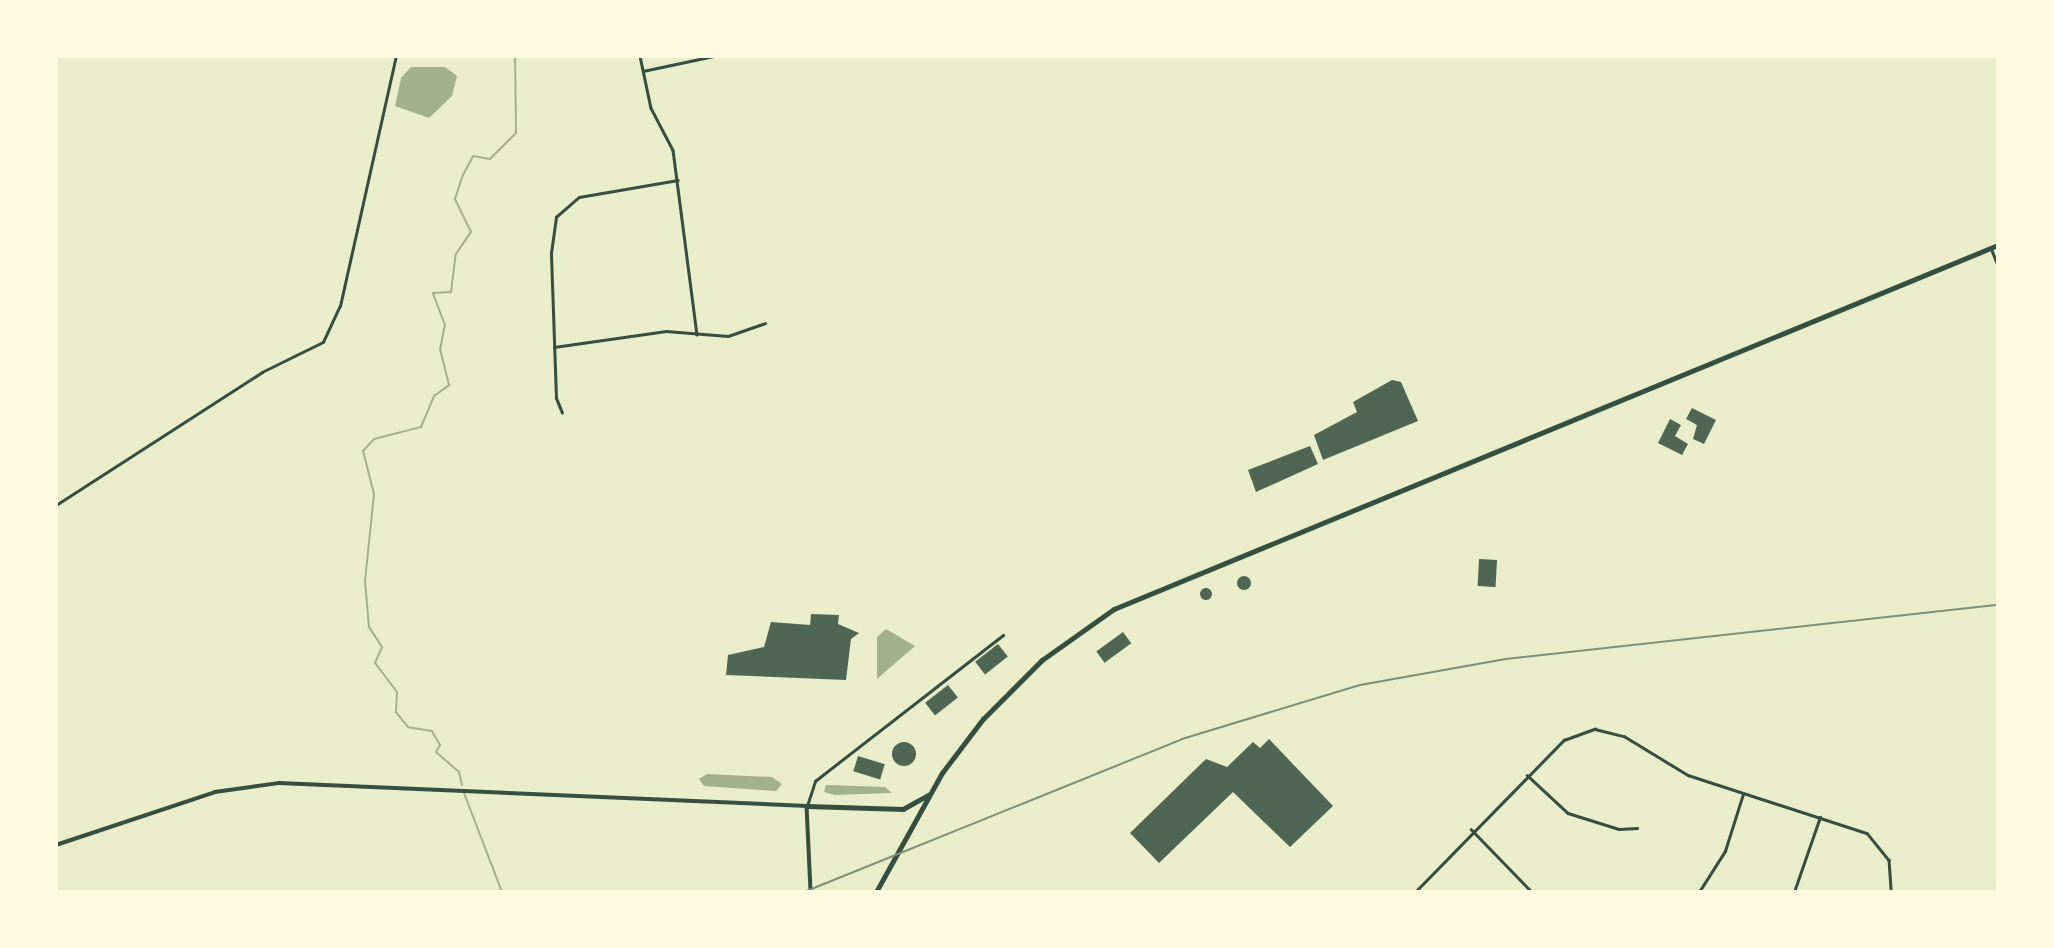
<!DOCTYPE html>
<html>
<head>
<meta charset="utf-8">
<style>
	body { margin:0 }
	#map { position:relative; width:2054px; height:948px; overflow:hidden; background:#e9edc9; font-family:Signika,sans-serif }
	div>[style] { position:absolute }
	.water>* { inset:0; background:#a3b18a }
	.stream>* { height:2px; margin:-1px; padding:0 1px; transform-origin:1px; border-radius:1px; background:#a3b18a }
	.building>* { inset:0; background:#4f6655; transform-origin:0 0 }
	.round { border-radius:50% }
	.minor>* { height:2.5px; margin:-1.25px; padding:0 1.25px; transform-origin:1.25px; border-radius:1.25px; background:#344e41 }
	.secondary>* { height:3.5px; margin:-1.75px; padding:0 1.75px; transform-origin:1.75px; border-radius:1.75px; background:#344e41 }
	.trunk>* { height:4.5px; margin:-2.25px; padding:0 2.25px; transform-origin:2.25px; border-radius:2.25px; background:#344e41 }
	.rail>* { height:2px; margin:-1px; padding:0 1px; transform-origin:1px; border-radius:1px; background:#7c8e77 }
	span { translate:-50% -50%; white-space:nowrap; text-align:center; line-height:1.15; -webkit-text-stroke:5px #fefae0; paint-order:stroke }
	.frame { position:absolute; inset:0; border:58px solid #fefae0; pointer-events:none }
</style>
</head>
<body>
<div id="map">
	<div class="water">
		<div style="clip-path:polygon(411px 67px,445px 67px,457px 76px,452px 96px,429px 118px,395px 106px,401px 78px)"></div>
		<div style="clip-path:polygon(886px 629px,915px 646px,877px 679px,877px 637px)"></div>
		<div style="clip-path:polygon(707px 774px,772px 777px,782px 784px,776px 791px,704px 786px,699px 779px)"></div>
		<div style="clip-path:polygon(826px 785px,885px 787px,892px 793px,835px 795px,824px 792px)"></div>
	</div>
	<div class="stream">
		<div style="left:462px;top:785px;width:13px;rotate:-103deg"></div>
		<div style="left:459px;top:772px;width:30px;rotate:-139deg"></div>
		<div style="left:436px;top:752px;width:8px;rotate:-60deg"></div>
		<div style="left:440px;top:745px;width:16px;rotate:-120deg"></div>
		<div style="left:432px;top:731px;width:24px;rotate:-171deg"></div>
		<div style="left:408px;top:727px;width:19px;rotate:-129deg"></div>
		<div style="left:396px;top:712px;width:20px;rotate:-87deg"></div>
		<div style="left:397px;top:692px;width:36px;rotate:-127deg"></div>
		<div style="left:375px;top:663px;width:17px;rotate:-66deg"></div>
		<div style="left:382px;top:647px;width:24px;rotate:-123deg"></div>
		<div style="left:369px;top:627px;width:46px;rotate:-95deg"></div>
		<div style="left:365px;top:581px;width:87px;rotate:-84.1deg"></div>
		<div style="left:374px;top:494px;width:44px;rotate:-104.3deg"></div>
		<div style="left:363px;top:451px;width:16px;rotate:-47deg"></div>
		<div style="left:374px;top:439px;width:49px;rotate:-14.3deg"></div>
		<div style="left:421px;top:427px;width:34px;rotate:-67deg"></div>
		<div style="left:434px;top:396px;width:19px;rotate:-36deg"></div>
		<div style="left:449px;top:385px;width:36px;rotate:-104deg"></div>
		<div style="left:440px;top:350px;width:25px;rotate:-79deg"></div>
		<div style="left:445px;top:325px;width:34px;rotate:-111deg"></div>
		<div style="left:433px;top:293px;width:18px;rotate:-3deg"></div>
		<div style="left:451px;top:292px;width:38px;rotate:-83deg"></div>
		<div style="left:456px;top:254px;width:27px;rotate:-56deg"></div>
		<div style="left:471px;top:232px;width:37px;rotate:-116deg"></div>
		<div style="left:455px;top:199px;width:25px;rotate:-72deg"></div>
		<div style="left:463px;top:175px;width:21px;rotate:-62deg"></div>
		<div style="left:473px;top:156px;width:17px;rotate:10deg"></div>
		<div style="left:490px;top:159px;width:37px;rotate:-45deg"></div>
		<div style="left:516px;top:133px;width:77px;rotate:-90.7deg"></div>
		<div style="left:464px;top:793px;width:106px;rotate:69deg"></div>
	</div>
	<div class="building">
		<div style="clip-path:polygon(1392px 380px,1401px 382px,1418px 421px,1323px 460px,1314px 435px,1357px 412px,1353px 402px)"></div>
		<div style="clip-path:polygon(1692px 408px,1716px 420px,1704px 444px,1693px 439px,1697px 425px,1686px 419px)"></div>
		<div style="clip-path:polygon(1670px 419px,1681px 425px,1675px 436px,1688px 444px,1682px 455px,1658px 443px)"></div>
		<div style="clip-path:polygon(1310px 446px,1318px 464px,1256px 492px,1248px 470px)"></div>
		<div style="left:1479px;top:559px;width:18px;height:27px;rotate:3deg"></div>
		<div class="round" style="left:1237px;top:576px;width:14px;height:14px"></div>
		<div class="round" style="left:1200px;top:588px;width:12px;height:12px"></div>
		<div style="clip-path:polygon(811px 614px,839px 615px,838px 624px,859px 633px,851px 639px,846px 680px,726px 675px,728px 655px,764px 647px,771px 622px,810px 625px)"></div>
		<div style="left:1123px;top:632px;width:14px;height:33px;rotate:54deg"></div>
		<div style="left:998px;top:644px;width:16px;height:29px;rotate:52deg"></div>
		<div style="left:948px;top:685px;width:16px;height:29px;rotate:52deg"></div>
		<div style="clip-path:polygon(1269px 739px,1333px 806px,1290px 847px,1233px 792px,1159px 863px,1130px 833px,1206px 759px,1227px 767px,1253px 742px,1260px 748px)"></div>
		<div class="round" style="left:892px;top:742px;width:24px;height:24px"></div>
		<div style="left:858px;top:756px;width:28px;height:16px;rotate:17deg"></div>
	</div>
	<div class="minor">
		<div style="left:640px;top:56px;width:53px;rotate:78.1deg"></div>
		<div style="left:651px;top:108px;width:47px;rotate:62.4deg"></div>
		<div style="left:673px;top:150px;width:186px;rotate:82.6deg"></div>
		<div style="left:643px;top:71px;width:73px;rotate:-11.9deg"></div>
		<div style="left:1991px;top:248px;width:18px;rotate:68deg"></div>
		<div style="left:554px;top:347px;width:113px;rotate:-8.1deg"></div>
		<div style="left:666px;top:331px;width:62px;rotate:4.6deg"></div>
		<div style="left:728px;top:336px;width:39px;rotate:-19deg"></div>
		<div style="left:562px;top:413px;width:16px;rotate:-112deg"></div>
		<div style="left:556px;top:398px;width:145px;rotate:-92deg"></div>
		<div style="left:551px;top:253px;width:36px;rotate:-82deg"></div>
		<div style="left:556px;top:217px;width:30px;rotate:-41deg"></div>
		<div style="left:579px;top:197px;width:100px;rotate:-9.7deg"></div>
		<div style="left:56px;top:505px;width:245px;rotate:-32.8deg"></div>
		<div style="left:262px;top:372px;width:68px;rotate:-26.2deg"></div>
		<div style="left:323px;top:342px;width:40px;rotate:-65deg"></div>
		<div style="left:340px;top:306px;width:256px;rotate:-77.4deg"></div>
		<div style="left:1527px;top:775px;width:56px;rotate:42.8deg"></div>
		<div style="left:1568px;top:813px;width:53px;rotate:17.4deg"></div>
		<div style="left:1619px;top:829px;width:18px;rotate:-3deg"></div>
		<div style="left:807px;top:806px;width:26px;rotate:-72deg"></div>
		<div style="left:815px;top:781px;width:238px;rotate:-37.8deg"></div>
		<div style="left:1471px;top:829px;width:88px;rotate:45.9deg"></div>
		<div style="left:1415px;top:892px;width:213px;rotate:-45.6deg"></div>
		<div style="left:1564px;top:740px;width:33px;rotate:-20deg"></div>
		<div style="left:1595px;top:729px;width:30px;rotate:14deg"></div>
		<div style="left:1624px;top:736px;width:75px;rotate:31.4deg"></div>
		<div style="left:1688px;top:775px;width:188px;rotate:18deg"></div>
		<div style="left:1867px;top:833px;width:35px;rotate:51deg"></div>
		<div style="left:1889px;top:860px;width:32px;rotate:86deg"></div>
		<div style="left:1699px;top:892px;width:49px;rotate:-57.6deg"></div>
		<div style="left:1725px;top:851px;width:60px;rotate:-72.5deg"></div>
		<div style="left:1794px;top:892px;width:79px;rotate:-70.9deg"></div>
	</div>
	<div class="secondary">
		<div style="left:56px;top:845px;width:168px;rotate:-18.4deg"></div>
		<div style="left:215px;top:792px;width:65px;rotate:-8deg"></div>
		<div style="left:279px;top:783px;width:529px;rotate:2.49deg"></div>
		<div style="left:807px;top:806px;width:86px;rotate:87.3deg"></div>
	</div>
	<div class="trunk">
		<div style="left:807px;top:806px;width:96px;rotate:1.8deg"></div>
		<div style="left:903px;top:809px;width:29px;rotate:-29deg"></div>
		<div style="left:876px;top:892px;width:136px;rotate:-61deg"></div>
		<div style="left:942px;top:773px;width:68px;rotate:-52.8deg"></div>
		<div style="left:983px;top:719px;width:83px;rotate:-45deg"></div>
		<div style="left:1042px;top:660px;width:88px;rotate:-35.3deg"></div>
		<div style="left:1114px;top:609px;width:956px;rotate:-22.38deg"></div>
	</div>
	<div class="rail">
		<div style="left:804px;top:892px;width:408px;rotate:-22deg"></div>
		<div style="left:1182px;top:739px;width:186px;rotate:-16.9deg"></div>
		<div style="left:1360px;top:685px;width:148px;rotate:-10.1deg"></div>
		<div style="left:1506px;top:659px;width:495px;rotate:-6.3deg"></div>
	</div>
	<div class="frame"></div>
</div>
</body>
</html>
